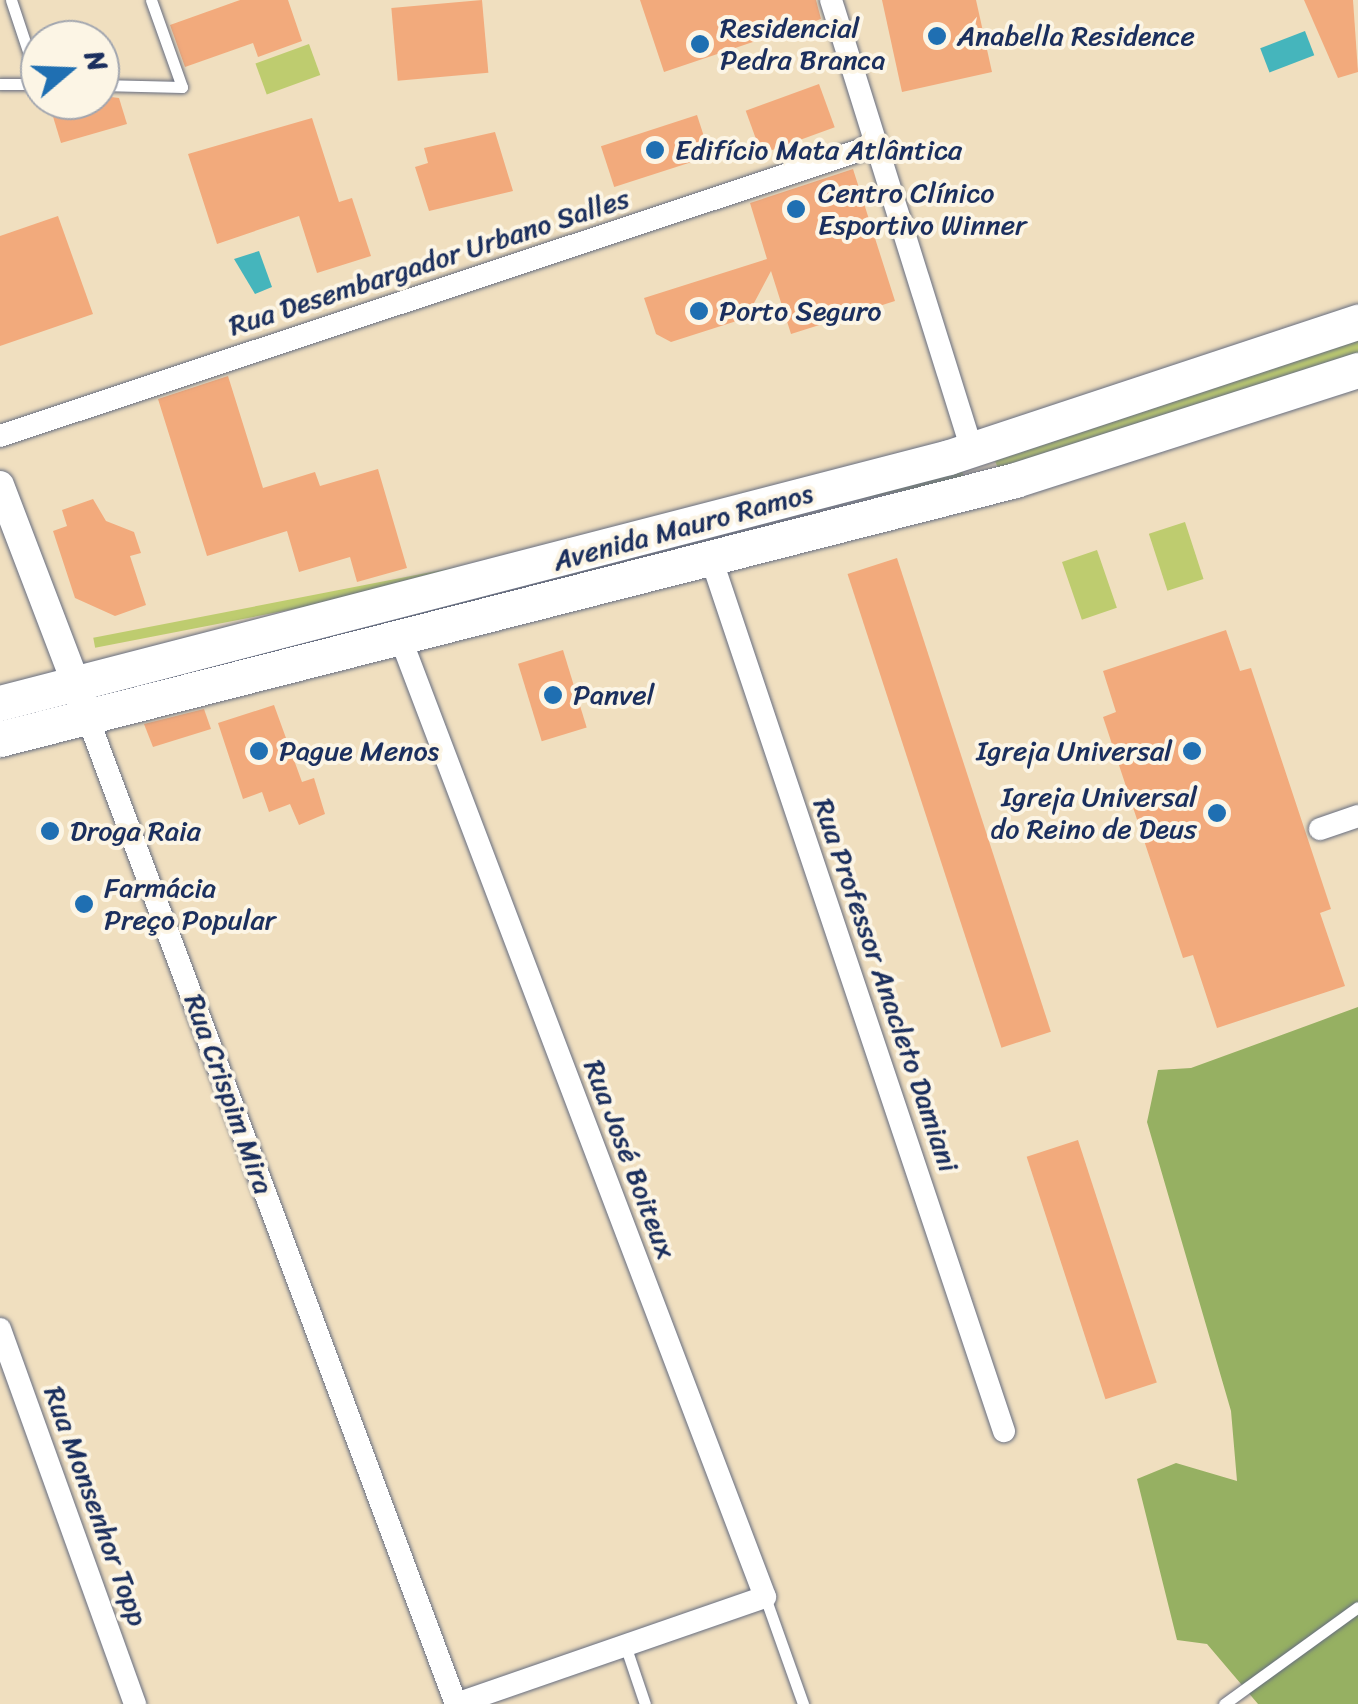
<!DOCTYPE html>
<html>
<head>
<meta charset="utf-8">
<style>
	body { margin:0 }
	#map { position:relative; width:1358px; height:1704px; overflow:hidden; background:#f0dfbf; font-family:Sriracha,sans-serif }
	div>[style] { position:absolute }
	.green>* { inset:0; background:#becc6f; transform-origin:0 0 }
	.forest>* { inset:0; background:#96b062 }
	.water>* { inset:0; background:#45b5bc; transform-origin:0 0 }
	.building>* { inset:0; background:#f2aa7c; transform-origin:0 0 }
	.roads { filter:drop-shadow(0 0 2px #666d80) drop-shadow(0 0 2px #666d80) }
	.service>* { height:11px; margin:-5.5px; padding:0 5.5px; transform-origin:5.5px; border-radius:5.5px; background:#fff }
	.minor>* { height:22px; margin:-11px; padding:0 11px; transform-origin:11px; border-radius:11px; background:#fff }
	.tertiary>* { height:28px; margin:-14px; padding:0 14px; transform-origin:14px; border-radius:14px; background:#fff }
	.primary>* { height:35px; margin:-17.5px; padding:0 17.5px; transform-origin:17.5px; border-radius:17.5px; background:#fff }
	.dots>* { width:28px; height:28px; translate:-50% -50%; box-sizing:border-box; border:5px solid #fcf5e5; border-radius:50% }
	span { translate:-50% -50%; white-space:nowrap; text-align:center; line-height:1.15; -webkit-text-stroke:8px #fcf5e5; paint-order:stroke }
	.poi-label { font-size:28px; color:#1b2f5e }
	.left { translate:0 -50%; text-align:left }
	.right { translate:-100% -50%; text-align:right }
	.street-label { font-size:28px; color:#1b2f5e }
	.north { position:absolute; left:20px; top:20px; width:100px; height:100px; box-sizing:border-box; background:#fcf5e5; border:2px solid #a2a6af; border-radius:50%; rotate:71deg; font-size:28px; font-weight:700; line-height:40px; text-align:center; color:#1b2f5e }
	.north::after { content:''; display:block; margin:auto; width:35px; height:45px; background:#1f6fb2; clip-path:polygon(50% 0,100% 100%,50% 72%,0 100%) }
</style>
</head>
<body>
<div id="map">
	<div class="green">
		<div style="left:309px;top:44px;width:33px;height:57px;rotate:70deg"></div>
		<div style="clip-path:polygon(1358px 340px,1358px 355px,998px 468px,995px 461px)"></div>
		<div style="left:962px;top:469px;width:10px;height:885px;rotate:79deg"></div>
		<div style="left:1185px;top:522px;width:60px;height:38px;rotate:72deg"></div>
		<div style="left:1097px;top:550px;width:61px;height:37px;rotate:71deg"></div>
	</div>
	<div class="forest">
		<div style="clip-path:polygon(1358px 1007px,1358px 1704px,1258px 1704px,1207px 1644px,1177px 1640px,1137px 1479px,1176px 1463px,1237px 1481px,1231px 1411px,1147px 1122px,1158px 1070px,1191px 1068px)"></div>
	</div>
	<div class="water">
		<div style="left:1305px;top:31px;width:26px;height:48px;rotate:69deg"></div>
		<div style="clip-path:polygon(259px 251px,272px 287px,255px 294px,234px 259px)"></div>
	</div>
	<div class="building">
		<div style="clip-path:polygon(240px 0,288px 0,302px 41px,258px 57px,253px 43px,185px 67px,170px 25px)"></div>
		<div style="left:482px;top:0;width:73px;height:91px;rotate:85deg"></div>
		<div style="clip-path:polygon(640px 0,816px 0,821px 19px,664px 72px)"></div>
		<div style="clip-path:polygon(882px 0,976px 0,992px 72px,902px 92px)"></div>
		<div style="clip-path:polygon(1304px 0,1353px 0,1358px 72px,1338px 78px)"></div>
		<div style="left:819px;top:84px;width:46px;height:78px;rotate:70deg"></div>
		<div style="clip-path:polygon(103px 96px,119px 98px,127px 124px,61px 143px,51px 110px)"></div>
		<div style="left:697px;top:115px;width:43px;height:101px;rotate:72deg"></div>
		<div style="clip-path:polygon(312px 118px,339px 202px,352px 198px,371px 256px,317px 273px,299px 216px,217px 244px,188px 154px)"></div>
		<div style="clip-path:polygon(495px 132px,513px 191px,429px 211px,415px 167px,428px 163px,424px 148px)"></div>
		<div style="clip-path:polygon(853px 169px,895px 301px,791px 334px,771px 271px,746px 318px,671px 342px,656px 334px,644px 298px,767px 259px,750px 203px)"></div>
		<div style="clip-path:polygon(58px 216px,93px 314px,0 346px,0 236px)"></div>
		<div style="clip-path:polygon(228px 376px,263px 488px,315px 472px,320px 486px,378px 469px,407px 568px,357px 582px,350px 557px,299px 572px,287px 531px,207px 556px,158px 399px)"></div>
		<div style="clip-path:polygon(93px 499px,106px 521px,134px 532px,141px 553px,130px 556px,146px 605px,115px 616px,75px 598px,53px 531px,67px 526px,62px 510px)"></div>
		<div style="left:897px;top:558px;width:498px;height:52px;rotate:72deg"></div>
		<div style="clip-path:polygon(1226px 630px,1240px 671px,1251px 668px,1331px 909px,1320px 913px,1345px 986px,1217px 1028px,1193px 955px,1183px 958px,1103px 717px,1116px 712px,1103px 671px)"></div>
		<div style="left:563px;top:650px;width:81px;height:47px;rotate:73deg"></div>
		<div style="clip-path:polygon(274px 705px,302px 782px,314px 778px,325px 814px,299px 825px,290px 804px,269px 812px,262px 792px,243px 799px,218px 723px)"></div>
		<div style="clip-path:polygon(204px 709px,211px 729px,153px 747px,144px 724px)"></div>
		<div style="left:1078px;top:1140px;width:255px;height:54px;rotate:72deg"></div>
	</div>
	<div class="roads">
		<div class="service">
			<div style="left:11px;top:0;width:89px;rotate:71.6deg"></div>
			<div style="left:0;top:84px;width:40px"></div>
			<div style="left:100px;top:85px;width:82px;rotate:1.4deg"></div>
			<div style="left:182px;top:87px;width:92px;rotate:-109.6deg"></div>
			<div style="left:765px;top:1597px;width:114px;rotate:70.4deg"></div>
			<div style="left:625px;top:1645px;width:62px;rotate:71.3deg"></div>
			<div style="left:1224px;top:1704px;width:165px;rotate:-35.9deg"></div>
		</div>
		<div class="minor">
			<div style="left:831px;top:0;width:472px;rotate:72.6deg"></div>
			<div style="left:0;top:436px;width:923px;rotate:-18.38deg"></div>
			<div style="left:711px;top:558px;width:921px;rotate:71.45deg"></div>
			<div style="left:400px;top:637px;width:1027px;rotate:69.18deg"></div>
			<div style="left:765px;top:1597px;width:327px;rotate:160.9deg"></div>
			<div style="left:87px;top:716px;width:1055px;rotate:69.52deg"></div>
			<div style="left:1320px;top:829px;width:40px;rotate:-18.9deg"></div>
			<div style="left:0;top:1329px;width:399px;rotate:70.2deg"></div>
		</div>
		<div class="tertiary">
			<div style="left:0;top:485px;width:230px;rotate:69.1deg"></div>
		</div>
		<div class="primary">
			<div style="left:0;top:703px;width:980px;rotate:-14.53deg"></div>
			<div style="left:949px;top:457px;width:431px;rotate:-18.3deg"></div>
			<div style="left:0;top:739px;width:1048px;rotate:-14.31deg"></div>
			<div style="left:1015px;top:480px;width:360px;rotate:-17.8deg"></div>
		</div>
	</div>
	<div class="dots">
		<div style="left:937px;top:36px;background:#1f6fb2"></div>
		<div style="left:700px;top:44px;background:#1f6fb2"></div>
		<div style="left:655px;top:150px;background:#1f6fb2"></div>
		<div style="left:796px;top:209px;background:#1f6fb2"></div>
		<div style="left:699px;top:311px;background:#1f6fb2"></div>
		<div style="left:553px;top:695px;background:#1f6fb2"></div>
		<div style="left:259px;top:751px;background:#1f6fb2"></div>
		<div style="left:1192px;top:751px;background:#1f6fb2"></div>
		<div style="left:1217px;top:813px;background:#1f6fb2"></div>
		<div style="left:50px;top:831px;background:#1f6fb2"></div>
		<div style="left:84px;top:904px;background:#1f6fb2"></div>
	</div>
	<div class="poi-label">
		<span class="left" style="left:720px;top:44px">Residencial<br>Pedra Branca</span>
		<span class="left" style="left:957px;top:36px">Anabella Residence</span>
		<span class="left" style="left:675px;top:150px">Edifício Mata Atlântica</span>
		<span class="left" style="left:818px;top:209px">Centro Clínico<br>Esportivo Winner</span>
		<span class="left" style="left:719px;top:311px">Porto Seguro</span>
		<span class="left" style="left:573px;top:695px">Panvel</span>
		<span class="left" style="left:279px;top:751px">Pague Menos</span>
		<span class="right" style="left:1172px;top:751px">Igreja Universal</span>
		<span class="right" style="left:1197px;top:813px">Igreja Universal<br>do Reino de Deus</span>
		<span class="left" style="left:70px;top:831px">Droga Raia</span>
		<span class="left" style="left:104px;top:904px">Farmácia<br>Preço Popular</span>
	</div>
	<div class="street-label">
		<span style="left:429px;top:262px;rotate:-18deg">Rua Desembargador Urbano Salles</span>
		<span style="left:683px;top:527px;rotate:-15deg">Avenida Mauro Ramos</span>
		<span style="left:886px;top:985px;rotate:71deg">Rua Professor Anacleto Damiani</span>
		<span style="left:229px;top:1094px;rotate:70deg">Rua Crispim Mira</span>
		<span style="left:630px;top:1159px;rotate:69deg">Rua José Boiteux</span>
		<span style="left:96px;top:1506px;rotate:70deg">Rua Monsenhor Topp</span>
	</div>
	<div class="north">N</div>
</div>
</body>
</html>
